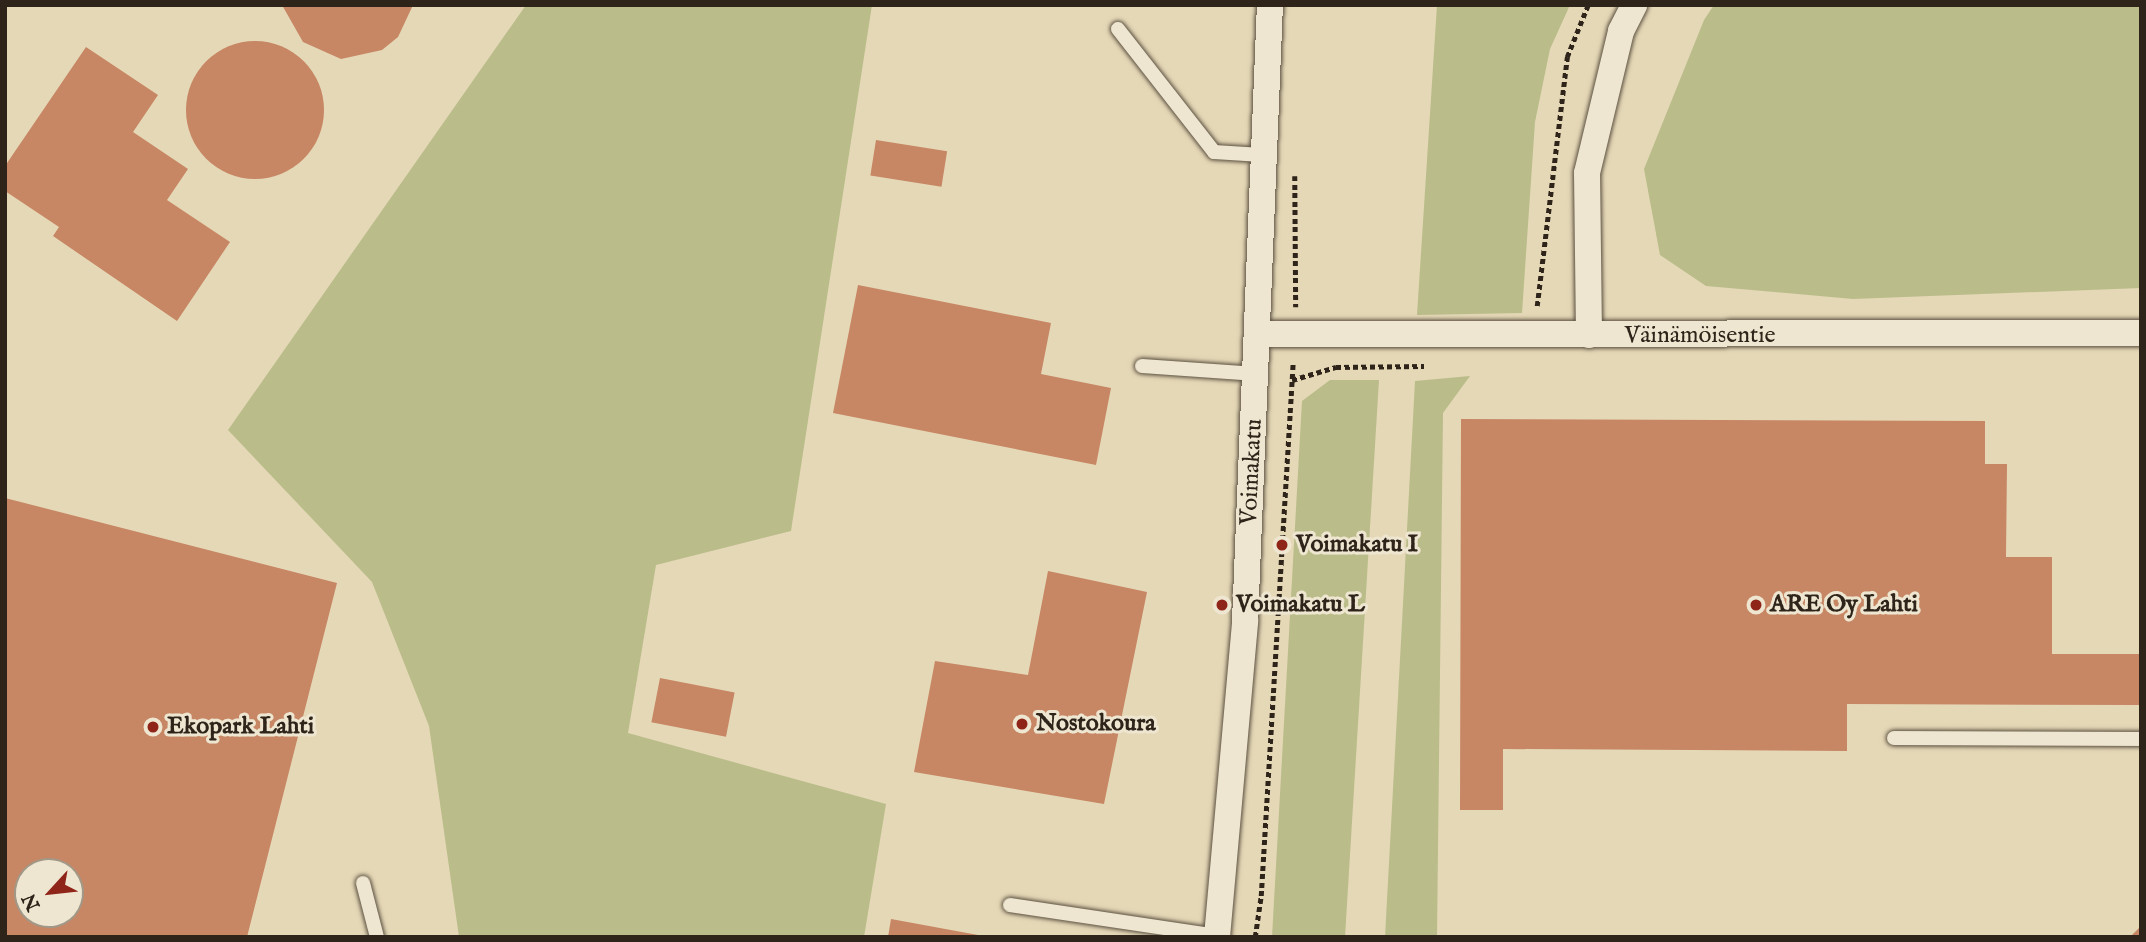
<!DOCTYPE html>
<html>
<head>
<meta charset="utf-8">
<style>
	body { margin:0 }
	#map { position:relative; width:2146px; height:942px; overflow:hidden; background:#e5d8b7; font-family:"IM FELL English",serif }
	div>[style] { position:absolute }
	.green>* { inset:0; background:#babd8a }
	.building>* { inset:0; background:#c78664; transform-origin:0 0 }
	.round { border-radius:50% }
	.path>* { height:4.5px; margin-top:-2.25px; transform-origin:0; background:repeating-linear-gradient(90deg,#2f241a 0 5px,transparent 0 8.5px) }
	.roads { filter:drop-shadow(0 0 2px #5c5141) drop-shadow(0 0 2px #5c5141) }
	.service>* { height:14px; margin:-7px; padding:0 7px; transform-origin:7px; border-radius:7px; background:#eee6d0 }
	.minor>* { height:26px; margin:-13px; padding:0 13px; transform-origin:13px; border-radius:13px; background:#eee6d0 }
	.dots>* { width:19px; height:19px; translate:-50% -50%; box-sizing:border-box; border:4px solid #eee6d0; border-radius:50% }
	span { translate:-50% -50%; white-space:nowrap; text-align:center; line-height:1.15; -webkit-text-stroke:6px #eee6d0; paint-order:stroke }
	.street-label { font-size:24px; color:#2f241a }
	.poi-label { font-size:24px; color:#2f241a; font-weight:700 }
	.left { translate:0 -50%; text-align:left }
	.frame { position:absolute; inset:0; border:7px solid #2f241a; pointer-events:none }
	.north { position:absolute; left:14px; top:858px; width:70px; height:70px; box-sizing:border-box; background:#eee6d0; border:2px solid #a29887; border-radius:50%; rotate:243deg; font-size:19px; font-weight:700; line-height:28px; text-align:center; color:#2f241a }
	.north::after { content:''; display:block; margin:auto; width:24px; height:32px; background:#8f2418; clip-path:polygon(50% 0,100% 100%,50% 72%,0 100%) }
</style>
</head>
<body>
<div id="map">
	<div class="green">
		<div style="clip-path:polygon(526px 5px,872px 5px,791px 531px,656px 565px,628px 733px,886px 804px,864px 937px,459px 937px,429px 726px,372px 582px,228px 430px)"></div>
		<div style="clip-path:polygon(1437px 5px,1570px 5px,1550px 49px,1535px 122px,1522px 313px,1417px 315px)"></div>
		<div style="clip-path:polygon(1714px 5px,2141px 5px,2141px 288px,1853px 299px,1706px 286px,1660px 255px,1644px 169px,1704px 20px)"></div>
		<div style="clip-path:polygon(1470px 376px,1443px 413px,1437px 937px,1385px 937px,1415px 381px)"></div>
		<div style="clip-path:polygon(1330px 380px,1379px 380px,1345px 937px,1272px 937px,1302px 401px)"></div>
	</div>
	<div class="building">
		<div style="clip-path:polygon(282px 5px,413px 5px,398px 37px,382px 50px,341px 59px,303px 42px)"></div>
		<div class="round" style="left:186px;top:41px;width:138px;height:138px"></div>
		<div style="clip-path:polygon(86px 47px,158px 95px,133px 132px,188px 169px,167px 200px,230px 242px,177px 321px,53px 236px,59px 227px,5px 191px,5px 166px)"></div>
		<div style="left:876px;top:140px;width:72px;height:36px;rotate:9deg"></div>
		<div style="clip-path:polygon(858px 285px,1051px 323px,1041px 374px,1111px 388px,1096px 465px,833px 413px)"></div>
		<div style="clip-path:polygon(1461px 419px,1985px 421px,1985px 464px,2007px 464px,2006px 557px,2052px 557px,2052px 654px,2141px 654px,2141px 705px,1847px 704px,1847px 751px,1503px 749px,1503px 810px,1460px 810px)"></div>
		<div style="clip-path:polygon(evenodd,5px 498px,337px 583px,247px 937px,5px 937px,5px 498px,28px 872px,70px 872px,70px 914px,28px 914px,28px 872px)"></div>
		<div style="clip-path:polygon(1048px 571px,1147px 592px,1104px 804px,914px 772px,935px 661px,1028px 675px)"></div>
		<div style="left:660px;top:678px;width:76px;height:45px;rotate:11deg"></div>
		<div style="clip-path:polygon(891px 919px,978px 935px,977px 937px,888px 937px)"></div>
		<div style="clip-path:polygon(2141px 926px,2141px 937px,2130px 937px)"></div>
	</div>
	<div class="path">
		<div style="left:1295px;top:176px;width:131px;rotate:89.6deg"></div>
		<div style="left:1537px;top:306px;width:251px;rotate:-83.1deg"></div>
		<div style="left:1567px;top:57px;width:56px;rotate:-68deg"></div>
		<div style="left:1292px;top:380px;width:46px;rotate:-16.5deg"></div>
		<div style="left:1336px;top:367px;width:88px;rotate:-0.7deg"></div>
		<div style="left:1255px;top:937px;width:41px;rotate:-81.7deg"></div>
		<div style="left:1261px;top:896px;width:535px;rotate:-86.57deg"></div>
	</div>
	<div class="roads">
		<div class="service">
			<div style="left:1118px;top:29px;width:156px;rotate:52deg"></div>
			<div style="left:1214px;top:152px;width:48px;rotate:3.6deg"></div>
			<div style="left:1142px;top:366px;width:115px;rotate:4deg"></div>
			<div style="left:1894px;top:738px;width:247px;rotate:0.2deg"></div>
			<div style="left:363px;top:883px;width:56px;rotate:75.5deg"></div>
			<div style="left:1010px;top:905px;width:209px;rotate:8.5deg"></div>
		</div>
		<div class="minor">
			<div style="left:1259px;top:334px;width:882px;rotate:-0.06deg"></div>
			<div style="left:1589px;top:335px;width:162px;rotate:-90.7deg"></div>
			<div style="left:1587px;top:173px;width:146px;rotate:-76.5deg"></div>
			<div style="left:1621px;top:31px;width:29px;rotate:-63deg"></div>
			<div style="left:1217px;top:937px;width:317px;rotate:-84.9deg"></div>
			<div style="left:1245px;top:621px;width:617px;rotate:-87.68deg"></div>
		</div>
	</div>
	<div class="dots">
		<div style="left:1282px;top:545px;background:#8f2418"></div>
		<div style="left:1222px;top:605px;background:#8f2418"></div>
		<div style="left:1756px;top:605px;background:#8f2418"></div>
		<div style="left:1022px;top:724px;background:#8f2418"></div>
		<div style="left:153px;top:727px;background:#8f2418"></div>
	</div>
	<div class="street-label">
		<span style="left:1700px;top:336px">Väinämöisentie</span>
		<span style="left:1252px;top:472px;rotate:-87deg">Voimakatu</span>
	</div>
	<div class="poi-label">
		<span class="left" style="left:1296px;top:545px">Voimakatu I</span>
		<span class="left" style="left:1236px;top:605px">Voimakatu L</span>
		<span class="left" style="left:1770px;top:605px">ARE Oy Lahti</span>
		<span class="left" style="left:1036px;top:724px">Nostokoura</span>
		<span class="left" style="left:167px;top:727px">Ekopark Lahti</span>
	</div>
	<div class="frame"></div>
	<div class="north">N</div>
</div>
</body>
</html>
